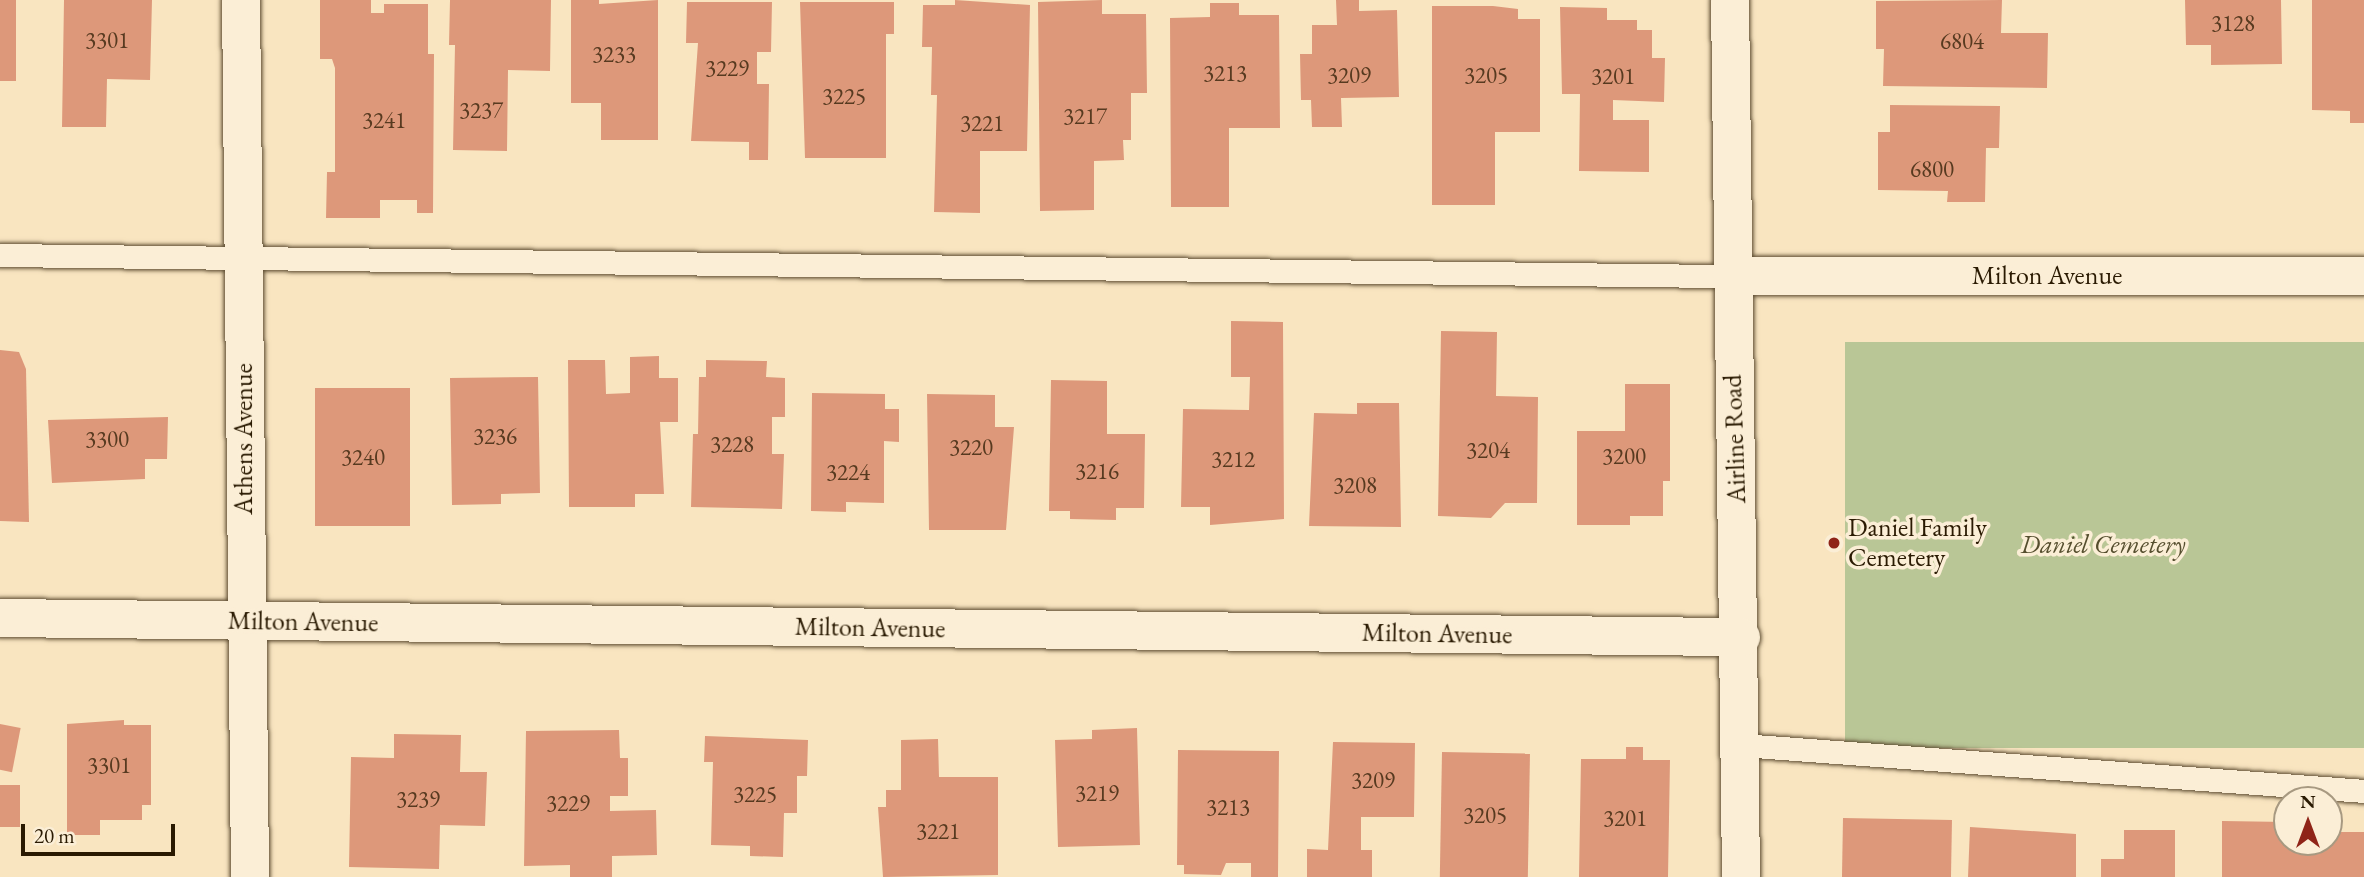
<!DOCTYPE html>
<html>
<head>
<meta charset="utf-8">
<style>
	body { margin:0 }
	#map { position:relative; width:2364px; height:877px; overflow:hidden; background:#f9e5c0; font-family:"EB Garamond",serif }
	div>[style] { position:absolute }
	.green>* { inset:0; background:#b9c696; transform-origin:0 0 }
	.building>* { inset:0; background:#dd987a; transform-origin:0 0 }
	.roads { filter:drop-shadow(0 0 2px #5e4d32) drop-shadow(0 0 2px #5e4d32) }
	.service>* { height:23px; margin:-11.5px; padding:0 11.5px; transform-origin:11.5px; border-radius:11.5px; background:#fbeed6 }
	.minor>* { height:38px; margin:-19px; padding:0 19px; transform-origin:19px; border-radius:19px; background:#fbeed6 }
	.dots>* { width:19px; height:19px; translate:-50% -50%; box-sizing:border-box; border:4px solid #fbeed6; border-radius:50% }
	span { translate:-50% -50%; white-space:nowrap; text-align:center; line-height:1.15; -webkit-text-stroke:7px #fbeed6; paint-order:stroke }
	.number-label { font-size:23px; color:#573a20 }
	.number-label span { -webkit-text-stroke-width:0 }
	.street-label { font-size:26px; color:#2a1a02 }
	.poi-label { font-size:26px; color:#2a1a02 }
	.left { translate:0 -50%; text-align:left }
	.park-label { font-size:26px; color:#554e2e; font-style:italic }
	.north { position:absolute; left:2273px; top:786px; width:70px; height:70px; box-sizing:border-box; background:#fbeed6; border:2px solid #a79981; border-radius:50%; rotate:0deg; font-size:19px; font-weight:700; line-height:28px; text-align:center; color:#2a1a02 }
	.north::after { content:''; display:block; margin:auto; width:24px; height:32px; background:#8f2418; clip-path:polygon(50% 0,100% 100%,50% 72%,0 100%) }
	.scale { position:absolute; left:21px; top:824px; width:154px; height:32px; box-sizing:border-box; border:4px solid #2a1a02; border-top:0; padding-left:9px; font-size:21px; line-height:24px; white-space:nowrap; color:#2a1a02; -webkit-text-stroke:5px #fbeed6; paint-order:stroke }
</style>
</head>
<body>
<div id="map">
	<div class="green">
		<div style="left:1845px;top:342px;width:519px;height:406px"></div>
	</div>
	<div class="building">
		<div style="left:0;top:0;width:16px;height:81px"></div>
		<div style="clip-path:polygon(64px 0,152px 0,150px 80px,107px 79px,106px 127px,62px 127px)"></div>
		<div style="clip-path:polygon(320px 0,371px 0,371px 13px,384px 13px,384px 4px,428px 4px,428px 54px,434px 54px,433px 213px,417px 213px,417px 200px,380px 200px,380px 218px,326px 218px,327px 172px,335px 172px,335px 68px,332px 59px,320px 59px)"></div>
		<div style="clip-path:polygon(450px 0,551px 0,550px 71px,508px 70px,507px 151px,453px 150px,455px 45px,449px 45px)"></div>
		<div style="clip-path:polygon(571px 0,599px 0,599px 4px,658px 0,658px 140px,601px 140px,601px 103px,571px 103px)"></div>
		<div style="clip-path:polygon(955px 0,1030px 5px,1027px 151px,980px 151px,980px 213px,934px 212px,937px 95px,931px 95px,932px 47px,922px 47px,923px 5px,955px 5px)"></div>
		<div style="clip-path:polygon(1102px 0,1102px 14px,1146px 14px,1147px 93px,1131px 93px,1131px 140px,1123px 140px,1124px 160px,1094px 161px,1094px 210px,1040px 211px,1038px 2px)"></div>
		<div style="clip-path:polygon(1336px 0,1359px 0,1359px 11px,1397px 10px,1399px 97px,1341px 98px,1342px 127px,1312px 127px,1311px 100px,1301px 100px,1300px 54px,1312px 54px,1312px 25px,1337px 25px)"></div>
		<div style="clip-path:polygon(2002px 0,2001px 33px,2048px 33px,2047px 88px,1883px 86px,1884px 49px,1876px 49px,1876px 1px)"></div>
		<div style="clip-path:polygon(2185px 0,2281px 0,2282px 64px,2211px 65px,2211px 45px,2186px 45px)"></div>
		<div style="clip-path:polygon(2312px 0,2364px 0,2364px 123px,2350px 123px,2350px 111px,2312px 110px)"></div>
		<div style="clip-path:polygon(687px 2px,772px 2px,771px 52px,757px 52px,757px 84px,769px 84px,768px 160px,749px 160px,749px 142px,691px 141px,698px 43px,686px 43px)"></div>
		<div style="clip-path:polygon(800px 2px,894px 2px,894px 34px,886px 34px,886px 158px,805px 158px)"></div>
		<div style="clip-path:polygon(1210px 3px,1239px 3px,1239px 15px,1279px 15px,1280px 128px,1229px 128px,1229px 207px,1171px 207px,1170px 18px,1210px 17px)"></div>
		<div style="clip-path:polygon(1432px 6px,1493px 6px,1518px 9px,1518px 19px,1540px 19px,1540px 132px,1495px 132px,1495px 205px,1432px 205px)"></div>
		<div style="clip-path:polygon(1560px 7px,1607px 8px,1607px 20px,1637px 20px,1637px 30px,1652px 30px,1652px 58px,1665px 58px,1664px 102px,1613px 100px,1613px 120px,1649px 120px,1649px 172px,1579px 171px,1580px 94px,1562px 94px)"></div>
		<div style="clip-path:polygon(1890px 105px,2000px 106px,1999px 148px,1986px 148px,1985px 202px,1947px 202px,1948px 191px,1878px 190px,1878px 132px,1890px 132px)"></div>
		<div style="clip-path:polygon(1231px 321px,1283px 322px,1284px 519px,1210px 525px,1210px 507px,1181px 507px,1183px 409px,1249px 410px,1250px 377px,1231px 377px)"></div>
		<div style="clip-path:polygon(1441px 331px,1497px 332px,1496px 396px,1538px 397px,1537px 503px,1505px 503px,1491px 518px,1438px 516px)"></div>
		<div style="clip-path:polygon(0 350px,19px 352px,26px 369px,29px 522px,0 521px)"></div>
		<div style="clip-path:polygon(659px 356px,659px 378px,678px 378px,678px 422px,660px 422px,664px 494px,635px 494px,635px 507px,569px 507px,568px 360px,605px 360px,606px 394px,630px 393px,630px 357px)"></div>
		<div style="clip-path:polygon(706px 360px,767px 361px,766px 377px,785px 378px,785px 417px,772px 417px,772px 454px,784px 454px,782px 509px,691px 507px,693px 434px,698px 434px,699px 377px,706px 377px)"></div>
		<div style="clip-path:polygon(538px 377px,540px 493px,501px 494px,501px 504px,452px 505px,450px 378px)"></div>
		<div style="clip-path:polygon(1051px 380px,1107px 381px,1107px 434px,1145px 434px,1144px 508px,1116px 508px,1116px 520px,1070px 519px,1070px 511px,1049px 511px)"></div>
		<div style="clip-path:polygon(1625px 384px,1670px 384px,1670px 481px,1663px 481px,1663px 516px,1630px 516px,1630px 525px,1577px 525px,1577px 431px,1625px 431px)"></div>
		<div style="left:315px;top:388px;width:95px;height:138px"></div>
		<div style="clip-path:polygon(812px 393px,885px 394px,885px 409px,899px 409px,899px 442px,884px 441px,884px 503px,846px 502px,846px 512px,811px 511px)"></div>
		<div style="clip-path:polygon(927px 394px,995px 395px,995px 427px,1014px 427px,1006px 530px,929px 530px)"></div>
		<div style="clip-path:polygon(1357px 403px,1399px 403px,1401px 527px,1309px 526px,1314px 413px,1357px 414px)"></div>
		<div style="clip-path:polygon(168px 417px,167px 459px,145px 459px,145px 479px,52px 483px,48px 420px)"></div>
		<div style="clip-path:polygon(124px 720px,124px 725px,151px 725px,151px 805px,142px 805px,142px 820px,100px 820px,100px 835px,67px 835px,67px 724px)"></div>
		<div style="left:0;top:724px;width:21px;height:45px;rotate:11deg"></div>
		<div style="clip-path:polygon(1137px 728px,1140px 845px,1058px 847px,1055px 740px,1092px 739px,1092px 730px)"></div>
		<div style="clip-path:polygon(619px 730px,620px 758px,628px 758px,628px 796px,610px 796px,610px 811px,656px 810px,657px 855px,612px 856px,612px 877px,570px 877px,570px 865px,524px 866px,526px 731px)"></div>
		<div style="clip-path:polygon(394px 734px,461px 735px,460px 772px,487px 772px,485px 826px,440px 825px,439px 869px,349px 867px,351px 757px,394px 758px)"></div>
		<div style="clip-path:polygon(705px 736px,808px 740px,807px 776px,797px 776px,797px 813px,784px 813px,783px 857px,750px 856px,750px 846px,711px 845px,713px 762px,704px 762px)"></div>
		<div style="clip-path:polygon(938px 739px,939px 777px,998px 777px,998px 875px,883px 877px,878px 807px,886px 807px,886px 790px,901px 790px,901px 740px)"></div>
		<div style="clip-path:polygon(1333px 742px,1415px 743px,1414px 817px,1361px 817px,1361px 850px,1372px 850px,1372px 877px,1307px 877px,1307px 849px,1328px 850px)"></div>
		<div style="clip-path:polygon(1626px 747px,1643px 747px,1643px 760px,1670px 760px,1668px 877px,1579px 877px,1581px 759px,1626px 759px)"></div>
		<div style="clip-path:polygon(1178px 750px,1279px 751px,1278px 877px,1251px 877px,1251px 863px,1226px 863px,1221px 875px,1184px 874px,1184px 865px,1177px 865px)"></div>
		<div style="left:1442px;top:752px;width:88px;height:125px;rotate:1deg"></div>
		<div style="left:0;top:785px;width:20px;height:42px"></div>
		<div style="left:1843px;top:818px;width:109px;height:59px;rotate:1deg"></div>
		<div style="clip-path:polygon(2222px 821px,2287px 822px,2287px 842px,2329px 842px,2329px 822px,2336px 822px,2336px 832px,2364px 832px,2364px 877px,2222px 877px)"></div>
		<div style="clip-path:polygon(1970px 827px,2076px 834px,2076px 877px,1968px 877px)"></div>
		<div style="clip-path:polygon(2124px 830px,2175px 830px,2175px 877px,2101px 877px,2101px 859px,2124px 859px)"></div>
	</div>
	<div class="roads">
		<div class="service">
			<div style="left:0;top:255px;width:1731px;rotate:0.7deg"></div>
			<div style="left:1741px;top:745px;width:625px;rotate:4.22deg"></div>
		</div>
		<div class="minor">
			<div style="left:241px;top:0;width:877px;rotate:89.41deg"></div>
			<div style="left:1730px;top:0;width:877px;rotate:89.28deg"></div>
			<div style="left:1731px;top:276px;width:633px"></div>
			<div style="left:0;top:618px;width:1741px;rotate:0.63deg"></div>
		</div>
	</div>
	<div class="dots">
		<div style="left:1834px;top:543px;background:#8f2418"></div>
	</div>
	<div class="number-label">
		<span style="left:2233px;top:23px">3128</span>
		<span style="left:107px;top:40px">3301</span>
		<span style="left:1962px;top:41px">6804</span>
		<span style="left:614px;top:54px">3233</span>
		<span style="left:727px;top:68px">3229</span>
		<span style="left:1225px;top:73px">3213</span>
		<span style="left:1349px;top:75px">3209</span>
		<span style="left:1486px;top:75px">3205</span>
		<span style="left:1613px;top:76px">3201</span>
		<span style="left:844px;top:96px">3225</span>
		<span style="left:481px;top:110px">3237</span>
		<span style="left:1085px;top:116px">3217</span>
		<span style="left:384px;top:120px">3241</span>
		<span style="left:982px;top:123px">3221</span>
		<span style="left:1932px;top:169px">6800</span>
		<span style="left:495px;top:436px">3236</span>
		<span style="left:107px;top:439px">3300</span>
		<span style="left:732px;top:444px">3228</span>
		<span style="left:971px;top:447px">3220</span>
		<span style="left:1488px;top:450px">3204</span>
		<span style="left:1624px;top:456px">3200</span>
		<span style="left:363px;top:457px">3240</span>
		<span style="left:1233px;top:459px">3212</span>
		<span style="left:1097px;top:471px">3216</span>
		<span style="left:848px;top:472px">3224</span>
		<span style="left:1355px;top:485px">3208</span>
		<span style="left:109px;top:765px">3301</span>
		<span style="left:1373px;top:780px">3209</span>
		<span style="left:1097px;top:793px">3219</span>
		<span style="left:755px;top:794px">3225</span>
		<span style="left:418px;top:799px">3239</span>
		<span style="left:568px;top:803px">3229</span>
		<span style="left:1228px;top:807px">3213</span>
		<span style="left:1485px;top:815px">3205</span>
		<span style="left:1625px;top:818px">3201</span>
		<span style="left:938px;top:831px">3221</span>
	</div>
	<div class="street-label">
		<span style="left:2047px;top:276px">Milton Avenue</span>
		<span style="left:244px;top:439px;rotate:-90deg">Athens Avenue</span>
		<span style="left:1735px;top:439px;rotate:-92deg">Airline Road</span>
		<span style="left:303px;top:622px;rotate:1deg">Milton Avenue</span>
		<span style="left:870px;top:628px;rotate:1deg">Milton Avenue</span>
		<span style="left:1437px;top:634px;rotate:1deg">Milton Avenue</span>
	</div>
	<div class="poi-label">
		<span class="left" style="left:1848px;top:543px">Daniel Family<br>Cemetery</span>
	</div>
	<div class="park-label">
		<span style="left:2103px;top:545px">Daniel Cemetery</span>
	</div>
	<div class="north">N</div>
	<div class="scale">20 m</div>
</div>
</body>
</html>
